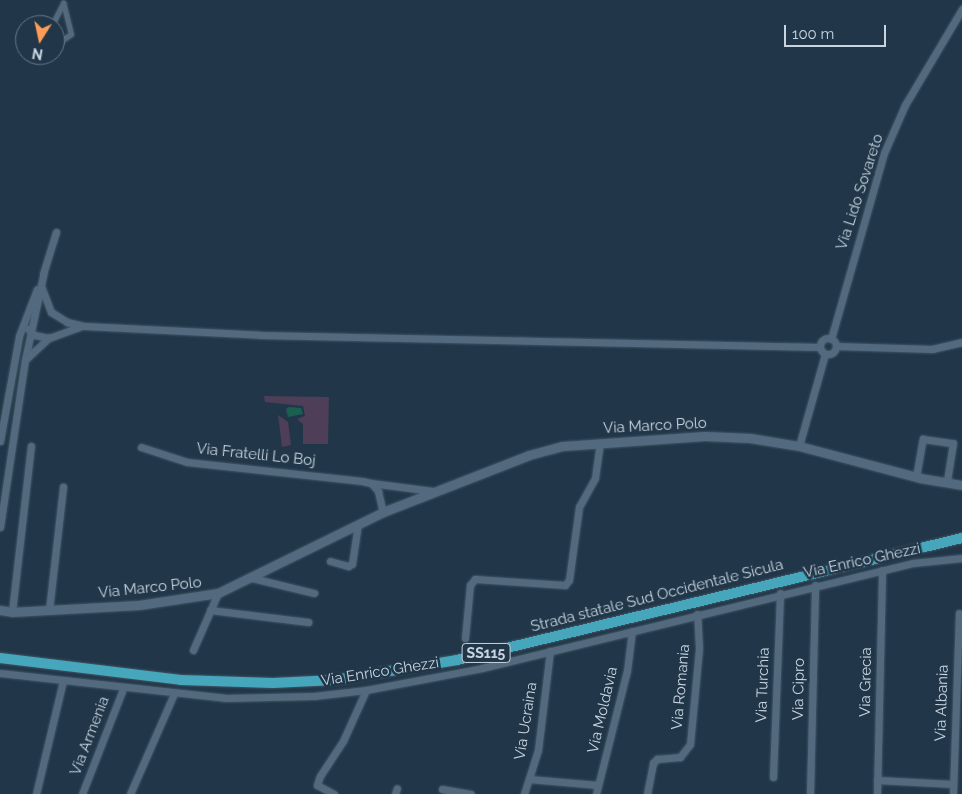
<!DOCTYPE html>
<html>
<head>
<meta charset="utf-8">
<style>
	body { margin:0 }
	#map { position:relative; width:962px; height:794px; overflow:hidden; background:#213749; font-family:Raleway,sans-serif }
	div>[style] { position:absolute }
	.green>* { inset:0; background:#4e3e58 }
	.water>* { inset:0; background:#1b5f51 }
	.roads { filter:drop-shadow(0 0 1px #425564) drop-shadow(0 0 1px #425564) }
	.pedestrian>* { height:5px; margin:-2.5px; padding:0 2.5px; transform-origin:2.5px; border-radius:2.5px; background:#536a7e }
	.minor>* { height:7px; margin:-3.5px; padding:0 3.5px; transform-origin:3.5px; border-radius:3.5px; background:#536a7e }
	.minor>.ring { margin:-3.5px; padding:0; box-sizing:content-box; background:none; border:7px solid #536a7e; border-radius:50% }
	.tertiary>* { height:9px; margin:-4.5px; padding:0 4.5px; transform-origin:4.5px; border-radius:4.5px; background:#536a7e }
	.primary>* { height:10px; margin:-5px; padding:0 5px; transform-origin:5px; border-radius:5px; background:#46a6bb }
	span { translate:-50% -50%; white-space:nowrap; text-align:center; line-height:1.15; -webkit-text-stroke:5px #213749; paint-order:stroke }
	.shield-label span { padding:1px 4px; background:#213749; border:1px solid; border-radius:4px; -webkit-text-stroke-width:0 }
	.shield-label { font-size:14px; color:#c8d5e0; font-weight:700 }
	.street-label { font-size:15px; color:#c8d5e0 }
	.north { position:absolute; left:15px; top:15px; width:50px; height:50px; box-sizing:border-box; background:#213749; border:1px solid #647685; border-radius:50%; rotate:190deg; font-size:14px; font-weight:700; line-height:20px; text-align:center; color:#c8d5e0 }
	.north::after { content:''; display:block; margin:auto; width:18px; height:22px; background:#fe9c58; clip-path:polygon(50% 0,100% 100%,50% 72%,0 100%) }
	.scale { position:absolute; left:784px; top:25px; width:102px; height:22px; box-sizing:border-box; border:2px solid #c8d5e0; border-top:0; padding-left:6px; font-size:15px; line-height:18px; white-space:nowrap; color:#c8d5e0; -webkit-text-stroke:4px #213749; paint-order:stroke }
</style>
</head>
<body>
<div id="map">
	<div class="green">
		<div style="clip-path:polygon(264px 396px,329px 397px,328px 444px,303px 444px,303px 424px,297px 419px,305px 416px,303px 406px,265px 402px)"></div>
		<div style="clip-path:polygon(278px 415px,288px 422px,291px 445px,282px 447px)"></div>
	</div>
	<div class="water">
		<div style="clip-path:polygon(289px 407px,301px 408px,303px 414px,288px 417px,286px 409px)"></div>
	</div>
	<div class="roads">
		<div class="pedestrian">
			<div style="left:52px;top:25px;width:25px;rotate:-63deg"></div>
			<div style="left:55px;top:38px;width:7px;rotate:27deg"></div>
			<div style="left:61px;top:41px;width:12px;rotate:-35deg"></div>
			<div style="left:71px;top:34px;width:32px;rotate:-104deg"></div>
		</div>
		<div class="minor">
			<div style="left:43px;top:274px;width:44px;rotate:-72.8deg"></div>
			<div style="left:41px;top:286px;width:28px;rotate:69deg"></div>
			<div style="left:51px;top:312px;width:19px;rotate:32deg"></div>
			<div style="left:67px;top:322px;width:18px;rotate:13deg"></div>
			<div style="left:85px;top:326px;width:175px;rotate:2.9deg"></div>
			<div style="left:260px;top:335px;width:560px;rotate:1.23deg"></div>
			<div style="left:28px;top:329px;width:8px;rotate:45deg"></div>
			<div style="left:34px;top:335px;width:15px;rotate:11deg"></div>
			<div class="ring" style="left:820px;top:338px;width:9px;height:9px"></div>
			<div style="left:831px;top:339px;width:193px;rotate:-74.1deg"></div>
			<div style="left:884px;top:153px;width:52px;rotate:-66.4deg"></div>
			<div style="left:905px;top:105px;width:112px;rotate:-59.3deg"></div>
			<div style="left:836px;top:346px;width:96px;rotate:1.8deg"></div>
			<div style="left:932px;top:349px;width:31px;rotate:-13deg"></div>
			<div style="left:25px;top:360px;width:33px;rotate:-43deg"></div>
			<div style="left:49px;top:338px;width:33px;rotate:-20deg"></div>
			<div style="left:0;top:441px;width:107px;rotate:-79.7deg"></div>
			<div style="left:19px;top:336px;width:50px;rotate:-69deg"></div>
			<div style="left:799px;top:446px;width:96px;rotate:-74.2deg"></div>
			<div style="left:141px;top:447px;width:48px;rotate:18.1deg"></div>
			<div style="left:187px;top:462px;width:176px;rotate:6.2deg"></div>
			<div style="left:362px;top:481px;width:9px;rotate:13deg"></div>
			<div style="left:371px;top:483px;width:11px;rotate:49deg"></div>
			<div style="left:378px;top:491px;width:22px;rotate:77deg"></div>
			<div style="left:916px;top:477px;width:39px;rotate:-80deg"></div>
			<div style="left:923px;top:439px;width:30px;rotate:8deg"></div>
			<div style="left:953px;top:443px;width:39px;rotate:99deg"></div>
			<div style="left:371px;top:483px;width:62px;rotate:7.5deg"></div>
			<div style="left:0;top:527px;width:169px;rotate:-81.5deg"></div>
			<div style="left:25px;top:360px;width:91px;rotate:-77.9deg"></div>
			<div style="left:330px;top:561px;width:19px;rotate:16deg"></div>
			<div style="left:348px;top:566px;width:4px;rotate:-27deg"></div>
			<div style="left:352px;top:564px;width:40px;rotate:-81.5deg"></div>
			<div style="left:252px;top:578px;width:64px;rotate:13.6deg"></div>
			<div style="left:49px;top:610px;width:124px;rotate:-83.5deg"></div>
			<div style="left:210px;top:610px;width:99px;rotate:7deg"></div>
			<div style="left:12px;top:612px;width:167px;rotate:-83.5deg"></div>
			<div style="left:465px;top:638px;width:53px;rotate:-84.6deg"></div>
			<div style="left:470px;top:585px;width:8px;rotate:-50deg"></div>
			<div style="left:475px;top:579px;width:90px;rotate:3.8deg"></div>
			<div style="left:565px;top:585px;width:6px;rotate:-51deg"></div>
			<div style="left:569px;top:580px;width:74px;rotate:-82.2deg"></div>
			<div style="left:579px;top:507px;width:33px;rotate:-61deg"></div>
			<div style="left:595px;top:478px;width:35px;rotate:-82deg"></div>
			<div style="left:193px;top:650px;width:62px;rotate:-66.3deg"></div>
			<div style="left:0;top:673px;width:226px;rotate:6.3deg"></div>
			<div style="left:225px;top:698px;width:89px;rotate:-1.3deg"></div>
			<div style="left:314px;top:696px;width:52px;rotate:-6.6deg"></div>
			<div style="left:366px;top:690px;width:118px;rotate:-10.7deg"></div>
			<div style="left:482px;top:668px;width:444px;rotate:-13.7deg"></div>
			<div style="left:913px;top:563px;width:49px;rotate:-5.8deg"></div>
			<div style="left:773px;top:777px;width:184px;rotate:-87.8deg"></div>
			<div style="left:529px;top:779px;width:69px;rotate:5deg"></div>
			<div style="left:877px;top:780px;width:76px;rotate:3deg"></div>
			<div style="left:442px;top:789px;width:29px;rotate:10deg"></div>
			<div style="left:36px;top:794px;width:116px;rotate:-76.6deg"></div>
			<div style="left:82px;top:794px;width:113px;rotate:-68.7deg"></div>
			<div style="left:130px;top:794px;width:109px;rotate:-66.3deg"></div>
			<div style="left:334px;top:794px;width:19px;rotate:-152deg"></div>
			<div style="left:317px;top:785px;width:9px;rotate:-72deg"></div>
			<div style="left:320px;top:776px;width:42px;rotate:-56.7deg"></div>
			<div style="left:343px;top:741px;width:56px;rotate:-65.7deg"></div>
			<div style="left:395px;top:794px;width:6px;rotate:-72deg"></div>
			<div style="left:524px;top:794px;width:46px;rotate:-72.3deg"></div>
			<div style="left:538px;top:750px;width:100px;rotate:-83.1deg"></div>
			<div style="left:596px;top:794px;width:127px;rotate:-75.9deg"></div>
			<div style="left:627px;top:671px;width:40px;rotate:-82.9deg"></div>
			<div style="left:647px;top:794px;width:32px;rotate:-79deg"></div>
			<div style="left:653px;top:763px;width:6px;rotate:-45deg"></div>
			<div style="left:657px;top:759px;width:23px;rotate:-5deg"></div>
			<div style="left:680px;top:757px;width:16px;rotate:-52deg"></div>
			<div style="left:690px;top:744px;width:96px;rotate:-84.6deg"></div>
			<div style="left:699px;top:648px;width:34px;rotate:-93deg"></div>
			<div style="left:810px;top:794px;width:209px;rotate:-88.6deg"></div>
			<div style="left:877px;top:794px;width:224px;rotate:-88.7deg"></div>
			<div style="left:953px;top:794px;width:181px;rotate:-88.1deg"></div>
		</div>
		<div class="tertiary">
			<div style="left:0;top:610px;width:12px;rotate:9deg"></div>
			<div style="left:12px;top:612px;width:127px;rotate:-3.2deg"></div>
			<div style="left:139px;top:605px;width:80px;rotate:-8.6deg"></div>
			<div style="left:218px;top:593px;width:184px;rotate:-26.1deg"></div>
			<div style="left:383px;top:512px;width:157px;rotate:-21.3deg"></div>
			<div style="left:529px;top:455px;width:35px;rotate:-15deg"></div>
			<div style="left:563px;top:446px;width:142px;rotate:-4deg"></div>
			<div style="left:705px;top:436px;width:45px;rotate:2.5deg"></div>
			<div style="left:750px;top:438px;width:50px;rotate:9.3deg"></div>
			<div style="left:799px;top:446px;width:125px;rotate:14.8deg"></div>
			<div style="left:920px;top:478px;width:43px;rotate:9.5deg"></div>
		</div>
		<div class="primary">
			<div style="left:0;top:658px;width:182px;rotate:6.9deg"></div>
			<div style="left:181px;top:680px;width:92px;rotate:1.9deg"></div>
			<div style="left:273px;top:683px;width:62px;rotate:-2.8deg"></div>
			<div style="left:335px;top:680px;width:124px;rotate:-9.3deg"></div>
			<div style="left:457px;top:660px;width:520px;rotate:-13.58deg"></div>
		</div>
	</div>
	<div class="shield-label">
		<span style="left:486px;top:653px">SS115</span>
	</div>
	<div class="street-label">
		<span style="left:860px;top:192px;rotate:-72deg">Via Lido Sovareto</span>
		<span style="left:655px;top:426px;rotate:-3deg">Via Marco Polo</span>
		<span style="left:256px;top:455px;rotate:6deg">Via Fratelli Lo Boj</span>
		<span style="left:862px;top:561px;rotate:-12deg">Via Enrico Ghezzi</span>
		<span style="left:150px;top:588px;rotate:-6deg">Via Marco Polo</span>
		<span style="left:657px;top:596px;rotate:-14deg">Strada statale Sud Occidentale Sicula</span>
		<span style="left:380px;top:672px;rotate:-9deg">Via Enrico Ghezzi</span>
		<span style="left:866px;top:682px;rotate:-89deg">Via Grecia</span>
		<span style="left:763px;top:685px;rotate:-88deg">Via Turchia</span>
		<span style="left:681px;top:687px;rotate:-85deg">Via Romania</span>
		<span style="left:799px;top:689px;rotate:-89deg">Via Cipro</span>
		<span style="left:942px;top:703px;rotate:-88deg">Via Albania</span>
		<span style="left:603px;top:710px;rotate:-77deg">Via Moldavia</span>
		<span style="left:526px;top:721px;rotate:-81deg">Via Ucraina</span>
		<span style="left:90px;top:736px;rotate:-69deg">Via Armenia</span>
	</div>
	<div class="north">N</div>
	<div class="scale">100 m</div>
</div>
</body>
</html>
